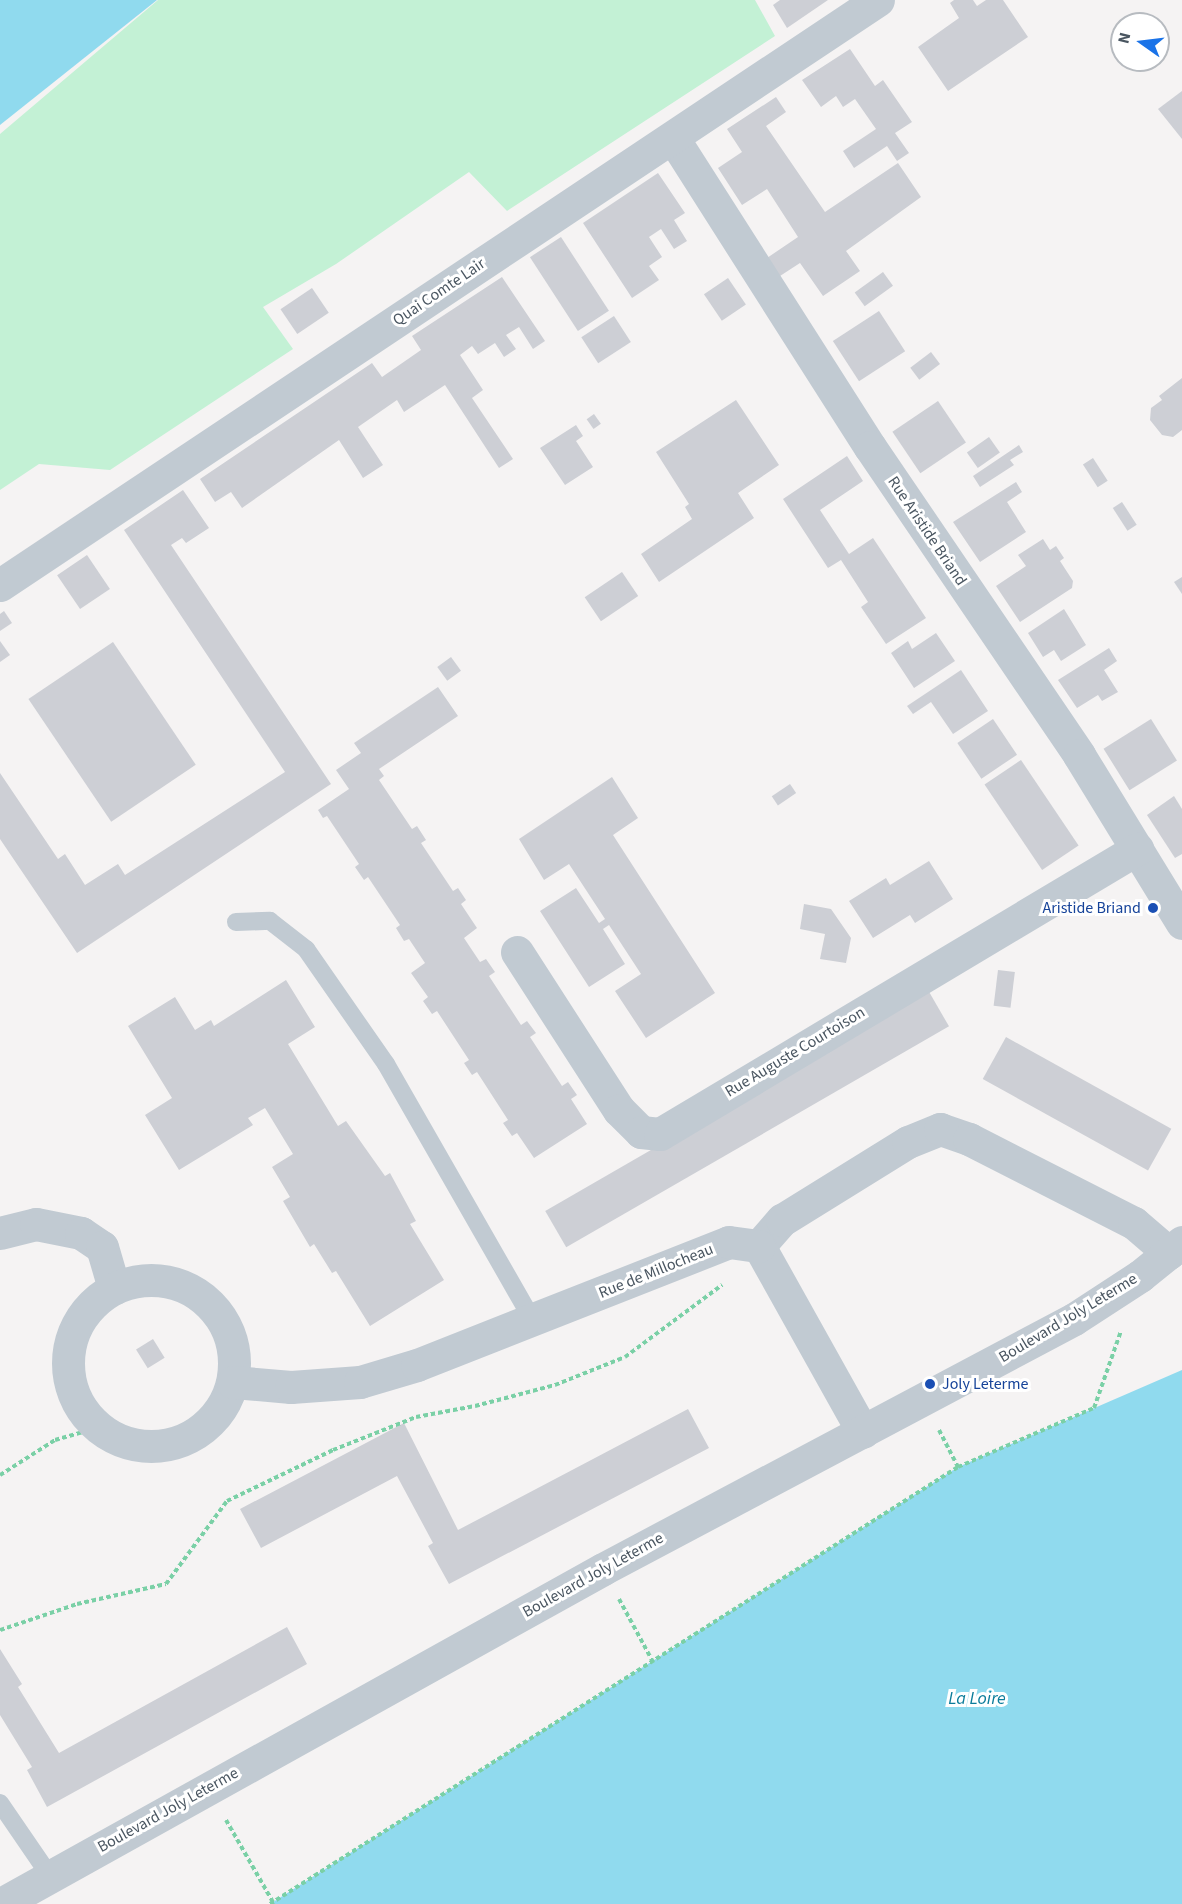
<!DOCTYPE html>
<html>
<head>
<meta charset="utf-8">
<style>
	body { margin:0 }
	#map { position:relative; width:1182px; height:1904px; overflow:hidden; background:#f5f3f3; font-family:"Source Sans 3",sans-serif }
	div>[style] { position:absolute }
	.green>* { inset:0; background:#c3f1d5 }
	.water>* { inset:0; background:#90daee }
	.building>* { inset:0; background:#cdcfd5; transform-origin:0 0 }
	.path>* { height:4px; margin-top:-2px; transform-origin:0; background:repeating-linear-gradient(90deg,#7ad0a6 0 4.5px,transparent 0 7.5px) }
	.service>* { height:18px; margin:-9px; padding:0 9px; transform-origin:9px; border-radius:9px; background:#c1cad2 }
	.minor>* { height:33px; margin:-16.5px; padding:0 16.5px; transform-origin:16.5px; border-radius:16.5px; background:#c1cad2 }
	.minor>.ring { margin:-16.5px; padding:0; box-sizing:content-box; background:none; border:33px solid #c1cad2; border-radius:50% }
	.dots>* { width:16px; height:16px; translate:-50% -50%; box-sizing:border-box; border:3px solid #fff; border-radius:50% }
	span { translate:-50% -50%; white-space:nowrap; text-align:center; line-height:1.15; -webkit-text-stroke:6px #fff; paint-order:stroke }
	.street-label { font-size:16px; color:#4a5661 }
	.transit-label { font-size:16px; color:#164399 }
	.right { translate:-100% -50%; text-align:right }
	.left { translate:0 -50%; text-align:left }
	.water-label { font-size:18px; color:#0c7c9b; font-style:italic }
	.north { position:absolute; left:1110px; top:12px; width:60px; height:60px; box-sizing:border-box; background:#fff; border:2px solid #b7bbc0; border-radius:50%; rotate:284deg; font-size:16px; font-weight:700; line-height:24px; text-align:center; color:#4a5661 }
	.north::after { content:''; display:block; margin:auto; width:21px; height:27px; background:#1a73e8; clip-path:polygon(50% 0,100% 100%,50% 72%,0 100%) }
</style>
</head>
<body>
<div id="map">
	<div class="green">
		<div style="clip-path:polygon(158px 0,755px 0,775px 36px,507px 211px,469px 172px,336px 264px,263px 307px,293px 349px,110px 470px,39px 464px,0 490px,0 134px)"></div>
	</div>
	<div class="water">
		<div style="clip-path:polygon(0 0,157px 0,0 125px)"></div>
		<div style="clip-path:polygon(1182px 1370px,1182px 1904px,270px 1904px,958px 1467px)"></div>
	</div>
	<div class="building">
		<div style="clip-path:polygon(780px 0,828px 0,787px 28px,773px 5px)"></div>
		<div style="clip-path:polygon(954px 0,973px 0,977px 6px,986px 0,1003px 0,1028px 37px,948px 91px,918px 47px,959px 18px,950px 3px)"></div>
		<div style="clip-path:polygon(850px 49px,875px 86px,883px 80px,912px 122px,895px 133px,909px 153px,897px 161px,887px 146px,854px 168px,843px 151px,876px 129px,855px 99px,843px 107px,836px 96px,821px 107px,802px 80px)"></div>
		<div style="clip-path:polygon(1182px 91px,1182px 139px,1158px 109px)"></div>
		<div style="clip-path:polygon(776px 97px,786px 112px,766px 126px,825px 212px,898px 163px,921px 197px,846px 251px,860px 271px,823px 296px,800px 263px,780px 276px,767px 258px,798px 237px,767px 189px,742px 205px,718px 168px,742px 152px,727px 129px)"></div>
		<div style="clip-path:polygon(658px 173px,685px 213px,674px 220px,687px 241px,674px 249px,661px 229px,649px 237px,662px 257px,649px 266px,659px 280px,632px 298px,583px 223px)"></div>
		<div style="left:561px;top:237px;width:88px;height:37px;rotate:57deg"></div>
		<div style="left:883px;top:272px;width:17px;height:35px;rotate:54deg"></div>
		<div style="clip-path:polygon(502px 277px,545px 341px,533px 349px,519px 327px,506px 335px,516px 349px,504px 357px,495px 343px,478px 354px,472px 346px,460px 355px,483px 390px,472px 398px,513px 459px,499px 468px,445px 385px,404px 412px,397px 400px,358px 427px,383px 465px,363px 478px,339px 440px,242px 508px,231px 492px,215px 502px,200px 479px,372px 363px,382px 377px,421px 350px,412px 336px)"></div>
		<div style="left:728px;top:278px;width:32px;height:29px;rotate:56deg"></div>
		<div style="left:312px;top:288px;width:30px;height:38px;rotate:56deg"></div>
		<div style="left:879px;top:311px;width:48px;height:55px;rotate:57deg"></div>
		<div style="left:614px;top:316px;width:31px;height:39px;rotate:57deg"></div>
		<div style="left:931px;top:352px;width:15px;height:26px;rotate:53deg"></div>
		<div style="clip-path:polygon(1182px 378px,1182px 430px,1173px 437px,1162px 435px,1150px 420px,1151px 408px,1162px 400px,1159px 396px)"></div>
		<div style="clip-path:polygon(736px 400px,779px 465px,738px 493px,754px 518px,659px 582px,641px 554px,692px 519px,685px 507px,689px 504px,656px 452px)"></div>
		<div style="left:938px;top:401px;width:50px;height:55px;rotate:56deg"></div>
		<div style="left:594px;top:414px;width:12px;height:9px;rotate:55deg"></div>
		<div style="clip-path:polygon(576px 425px,583px 436px,576px 441px,593px 467px,565px 485px,540px 448px)"></div>
		<div style="left:989px;top:437px;width:19px;height:27px;rotate:55deg"></div>
		<div style="clip-path:polygon(1019px 445px,1023px 452px,1010px 460px,1014px 465px,980px 487px,973px 476px)"></div>
		<div style="clip-path:polygon(847px 456px,863px 481px,820px 510px,849px 554px,873px 538px,926px 618px,886px 644px,861px 607px,868px 602px,841px 560px,828px 568px,783px 499px)"></div>
		<div style="left:1093px;top:458px;width:27px;height:12px;rotate:57deg"></div>
		<div style="clip-path:polygon(1016px 482px,1022px 492px,1007px 502px,1026px 532px,980px 562px,953px 522px)"></div>
		<div style="clip-path:polygon(183px 490px,209px 528px,186px 543px,182px 538px,171px 545px,331px 784px,77px 953px,0 839px,0 773px,58px 859px,65px 854px,85px 885px,118px 864px,125px 875px,285px 772px,124px 530px)"></div>
		<div style="left:1122px;top:502px;width:27px;height:11px;rotate:57deg"></div>
		<div style="clip-path:polygon(1043px 539px,1050px 550px,1056px 546px,1064px 558px,1060px 561px,1073px 581px,1072px 588px,1020px 622px,996px 586px,1026px 566px,1018px 555px)"></div>
		<div style="left:87px;top:555px;width:41px;height:36px;rotate:56deg"></div>
		<div style="left:622px;top:572px;width:29px;height:45px;rotate:56deg"></div>
		<div style="clip-path:polygon(1182px 577px,1182px 594px,1174px 582px)"></div>
		<div style="clip-path:polygon(1064px 609px,1086px 645px,1061px 661px,1054px 650px,1043px 657px,1028px 633px)"></div>
		<div style="clip-path:polygon(4px 611px,12px 623px,0 631px,0 614px)"></div>
		<div style="clip-path:polygon(936px 633px,955px 661px,914px 688px,891px 653px,908px 641px,912px 649px)"></div>
		<div style="clip-path:polygon(0 641px,10px 655px,0 662px)"></div>
		<div style="left:113px;top:642px;width:148px;height:102px;rotate:56deg"></div>
		<div style="clip-path:polygon(1109px 648px,1117px 661px,1104px 670px,1118px 692px,1102px 701px,1098px 695px,1077px 708px,1058px 680px)"></div>
		<div style="left:451px;top:657px;width:17px;height:17px;rotate:54deg"></div>
		<div style="clip-path:polygon(961px 670px,988px 711px,953px 734px,931px 702px,913px 714px,907px 706px)"></div>
		<div style="clip-path:polygon(438px 687px,458px 716px,379px 769px,384px 776px,379px 780px,412px 829px,417px 826px,426px 840px,421px 843px,453px 891px,458px 888px,466px 900px,461px 904px,477px 928px,464px 938px,480px 962px,486px 959px,495px 972px,489px 976px,521px 1025px,527px 1021px,536px 1033px,530px 1037px,562px 1086px,568px 1082px,577px 1095px,571px 1099px,587px 1124px,534px 1158px,517px 1133px,512px 1136px,503px 1123px,508px 1120px,477px 1072px,472px 1075px,464px 1063px,469px 1060px,437px 1011px,432px 1014px,423px 1001px,428px 997px,411px 973px,425px 963px,409px 939px,404px 941px,396px 928px,400px 925px,368px 877px,364px 880px,355px 867px,359px 864px,327px 816px,323px 818px,318px 810px,349px 789px,336px 770px,361px 753px,354px 743px)"></div>
		<div style="left:993px;top:719px;width:43px;height:43px;rotate:56deg"></div>
		<div style="left:1151px;top:719px;width:49px;height:56px;rotate:58deg"></div>
		<div style="left:1021px;top:760px;width:103px;height:44px;rotate:56deg"></div>
		<div style="clip-path:polygon(612px 777px,638px 818px,613px 835px,715px 993px,646px 1038px,615px 991px,641px 974px,609px 925px,603px 929px,625px 964px,589px 987px,540px 911px,576px 888px,599px 923px,605px 919px,569px 864px,544px 880px,519px 839px)"></div>
		<div style="left:790px;top:784px;width:11px;height:22px;rotate:56deg"></div>
		<div style="clip-path:polygon(1174px 796px,1182px 809px,1182px 854px,1175px 858px,1147px 815px)"></div>
		<div style="clip-path:polygon(929px 861px,953px 899px,915px 923px,910px 915px,873px 938px,849px 901px,886px 878px,890px 885px)"></div>
		<div style="clip-path:polygon(804px 904px,831px 909px,851px 938px,846px 963px,820px 959px,825px 934px,800px 929px)"></div>
		<div style="left:998px;top:970px;width:17px;height:36px;rotate:7deg"></div>
		<div style="clip-path:polygon(286px 980px,315px 1027px,288px 1044px,338px 1126px,346px 1121px,385px 1176px,390px 1173px,416px 1221px,410px 1224px,444px 1280px,370px 1326px,336px 1271px,332px 1273px,314px 1244px,310px 1247px,283px 1201px,290px 1197px,272px 1167px,293px 1154px,265px 1108px,248px 1118px,253px 1125px,179px 1170px,145px 1115px,172px 1098px,128px 1026px,175px 997px,195px 1030px,211px 1020px,214px 1026px)"></div>
		<div style="left:928px;top:990px;width:42px;height:442px;rotate:60deg"></div>
		<div style="left:1006px;top:1037px;width:189px;height:48px;rotate:29deg"></div>
		<div style="left:153px;top:1339px;width:22px;height:20px;rotate:58deg"></div>
		<div style="clip-path:polygon(688px 1409px,709px 1448px,449px 1584px,428px 1546px,433px 1543px,397px 1476px,261px 1548px,240px 1509px,404px 1423px,458px 1530px)"></div>
		<div style="clip-path:polygon(287px 1627px,307px 1664px,47px 1807px,27px 1770px,32px 1767px,0 1715px,0 1649px,22px 1684px,18px 1687px,59px 1753px)"></div>
	</div>
	<div class="path">
		<div style="left:939px;top:1430px;width:42px;rotate:62.8deg"></div>
		<div style="left:0;top:1475px;width:65px;rotate:-32.5deg"></div>
		<div style="left:55px;top:1440px;width:44px;rotate:-15.9deg"></div>
		<div style="left:619px;top:1599px;width:72px;rotate:61.6deg"></div>
		<div style="left:0;top:1630px;width:81px;rotate:-18.7deg"></div>
		<div style="left:77px;top:1604px;width:91px;rotate:-12.7deg"></div>
		<div style="left:166px;top:1584px;width:103px;rotate:-53.7deg"></div>
		<div style="left:227px;top:1501px;width:118px;rotate:-25.7deg"></div>
		<div style="left:333px;top:1450px;width:89px;rotate:-21.7deg"></div>
		<div style="left:416px;top:1417px;width:60px;rotate:-10.6deg"></div>
		<div style="left:475px;top:1406px;width:83px;rotate:-14.7deg"></div>
		<div style="left:555px;top:1385px;width:75px;rotate:-21.8deg"></div>
		<div style="left:625px;top:1357px;width:121px;rotate:-36.6deg"></div>
		<div style="left:226px;top:1820px;width:95px;rotate:60.2deg"></div>
		<div style="left:270px;top:1904px;width:815px;rotate:-32.42deg"></div>
		<div style="left:958px;top:1467px;width:148px;rotate:-23.5deg"></div>
		<div style="left:1094px;top:1408px;width:82px;rotate:-70.7deg"></div>
	</div>
	<div class="service">
		<div style="left:236px;top:922px;width:34px;rotate:-2deg"></div>
		<div style="left:270px;top:921px;width:46px;rotate:37.9deg"></div>
		<div style="left:306px;top:949px;width:140px;rotate:55.2deg"></div>
		<div style="left:386px;top:1064px;width:294px;rotate:60.2deg"></div>
		<div style="left:0;top:1803px;width:88px;rotate:55.6deg"></div>
	</div>
	<div class="minor">
		<div style="left:673px;top:138px;width:366px;rotate:57.5deg"></div>
		<div style="left:870px;top:447px;width:372px;rotate:55.8deg"></div>
		<div style="left:1079px;top:755px;width:197px;rotate:58.5deg"></div>
		<div style="left:0;top:585px;width:1055px;rotate:-33.68deg"></div>
		<div style="left:517px;top:952px;width:188px;rotate:57.2deg"></div>
		<div style="left:619px;top:1110px;width:31px;rotate:45deg"></div>
		<div style="left:641px;top:1132px;width:19px;rotate:6deg"></div>
		<div style="left:660px;top:1134px;width:556px;rotate:-30.86deg"></div>
		<div style="left:0;top:1233px;width:37px;rotate:-14deg"></div>
		<div style="left:36px;top:1224px;width:46px;rotate:11.3deg"></div>
		<div style="left:81px;top:1233px;width:25px;rotate:34deg"></div>
		<div style="left:102px;top:1247px;width:43px;rotate:73.7deg"></div>
		<div style="left:759px;top:1246px;width:35px;rotate:-49deg"></div>
		<div style="left:782px;top:1220px;width:148px;rotate:-31.8deg"></div>
		<div style="left:908px;top:1142px;width:35px;rotate:-22deg"></div>
		<div style="left:940px;top:1129px;width:31px;rotate:19deg"></div>
		<div style="left:969px;top:1139px;width:185px;rotate:27deg"></div>
		<div style="left:1134px;top:1223px;width:46px;rotate:40.6deg"></div>
		<div style="left:759px;top:1246px;width:213px;rotate:60.8deg"></div>
		<div class="ring" style="left:68px;top:1280px;width:133px;height:133px"></div>
		<div style="left:233px;top:1382px;width:58px;rotate:4.9deg"></div>
		<div style="left:291px;top:1387px;width:69px;rotate:-4.1deg"></div>
		<div style="left:360px;top:1382px;width:59px;rotate:-16.6deg"></div>
		<div style="left:417px;top:1365px;width:335px;rotate:-21.5deg"></div>
		<div style="left:729px;top:1242px;width:30px;rotate:8deg"></div>
		<div style="left:1px;top:1904px;width:689px;rotate:-29.09deg"></div>
		<div style="left:603px;top:1569px;width:533px;rotate:-27.96deg"></div>
		<div style="left:1074px;top:1319px;width:79px;rotate:-33.1deg"></div>
		<div style="left:1140px;top:1276px;width:54px;rotate:-39deg"></div>
	</div>
	<div class="dots">
		<div style="left:1153px;top:908px;background:#1a4fb4"></div>
		<div style="left:930px;top:1384px;background:#1a4fb4"></div>
	</div>
	<div class="street-label">
		<span style="left:439px;top:292px;rotate:-34deg">Quai Comte Lair</span>
		<span style="left:927px;top:531px;rotate:56deg">Rue Aristide Briand</span>
		<span style="left:795px;top:1052px;rotate:-31deg">Rue Auguste Courtoison</span>
		<span style="left:656px;top:1271px;rotate:-22deg">Rue de Millocheau</span>
		<span style="left:1068px;top:1318px;rotate:-31deg">Boulevard Joly Leterme</span>
		<span style="left:593px;top:1575px;rotate:-29deg">Boulevard Joly Leterme</span>
		<span style="left:168px;top:1810px;rotate:-29deg">Boulevard Joly Leterme</span>
	</div>
	<div class="transit-label">
		<span class="right" style="left:1141px;top:908px">Aristide Briand</span>
		<span class="left" style="left:942px;top:1384px">Joly Leterme</span>
	</div>
	<div class="water-label">
		<span style="left:977px;top:1699px">La Loire</span>
	</div>
	<div class="north">N</div>
</div>
</body>
</html>
